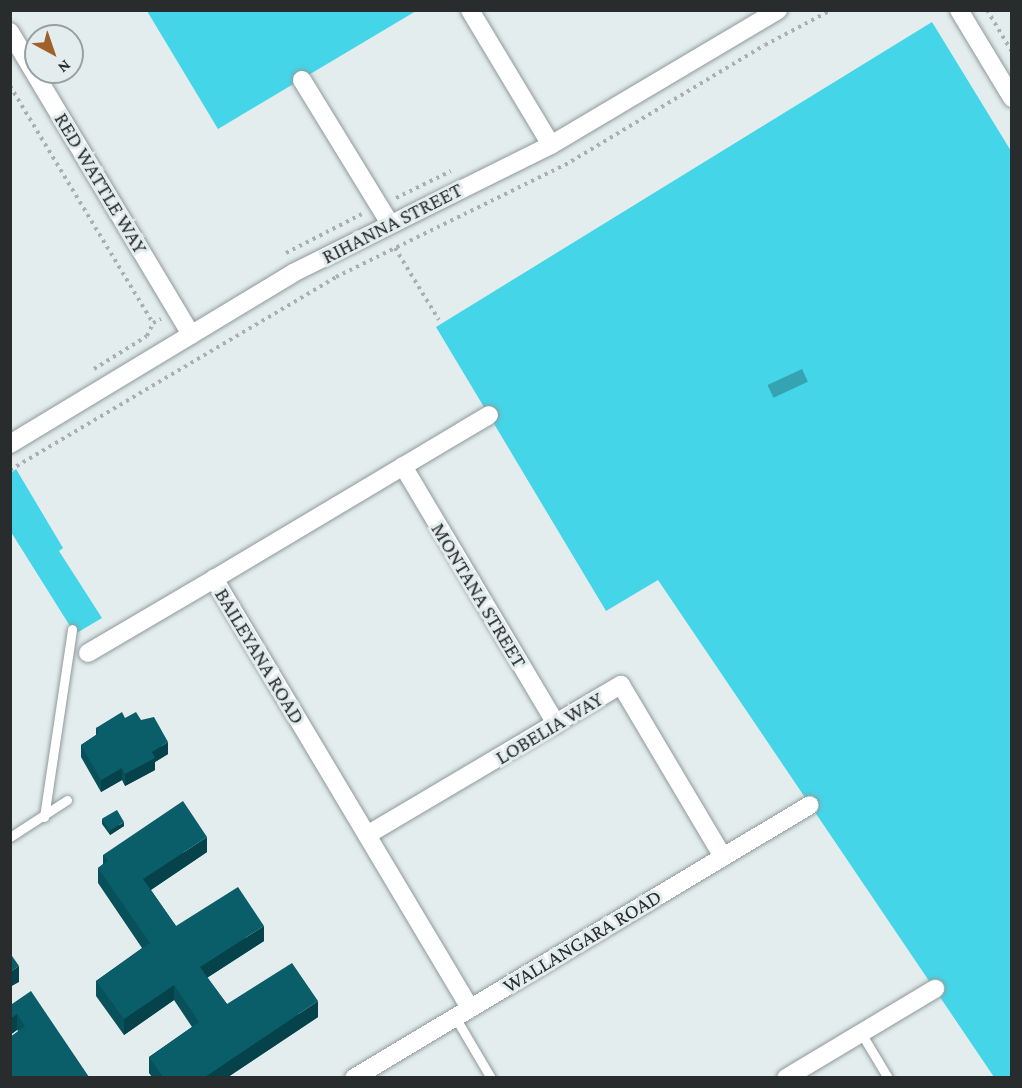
<!DOCTYPE html>
<html>
<head>
<meta charset="utf-8">
<style>
	body { margin:0 }
	#map { position:relative; width:1022px; height:1088px; overflow:hidden; background:#e3edee; font-family:"Crimson Pro",serif }
	div>[style] { position:absolute }
	.green>* { inset:0; background:#44d5e9 }
	.water>* { inset:0; background:#35a3b2; transform-origin:0 0 }
	.path>* { height:4px; margin-top:-2px; transform-origin:0; background:repeating-linear-gradient(90deg,#a8b0b1 0 3px,transparent 0 7.5px) }
	.roads { filter:drop-shadow(0 0 2px #90999a) drop-shadow(0 0 2px #90999a) }
	.lane>* { height:9px; margin:-4.5px; padding:0 4.5px; transform-origin:4.5px; border-radius:4.5px; background:#fff }
	.street>* { height:18px; margin:-9px; padding:0 9px; transform-origin:9px; border-radius:9px; background:#fff }
	.wall>* { inset:0; background:#08515a }
	.shaded-wall>* { inset:0; background:#06424a }
	.building>* { inset:0; background:#095e69; transform-origin:0 0 }
	span { translate:-50% -50%; white-space:nowrap; text-align:center; line-height:1.15; -webkit-text-stroke:6px #e3edee; paint-order:stroke }
	.street-label { font-size:21px; color:#292c2d }
	.frame { position:absolute; inset:0; border:12px solid #292c2d; pointer-events:none }
	.north { position:absolute; left:24px; top:24px; width:60px; height:60px; box-sizing:border-box; background:#e3edee; border:2px solid #99a0a1; border-radius:50%; rotate:140deg; font-size:16px; font-weight:700; line-height:24px; text-align:center; color:#292c2d }
	.north::after { content:''; display:block; margin:auto; width:21px; height:27px; background:#a06029; clip-path:polygon(50% 0,100% 100%,50% 72%,0 100%) }
</style>
</head>
<body>
<div id="map">
	<div class="green">
		<div style="clip-path:polygon(147px 11px,416px 11px,218px 129px)"></div>
		<div style="clip-path:polygon(932px 22px,1011px 151px,1011px 1077px,994px 1077px,658px 580px,606px 611px,436px 327px)"></div>
		<div style="clip-path:polygon(16px 469px,63px 548px,59px 551px,102px 618px,75px 634px,11px 532px,11px 473px)"></div>
	</div>
	<div class="water">
		<div style="left:802px;top:369px;width:14px;height:38px;rotate:65deg"></div>
	</div>
	<div class="path">
		<div style="left:987px;top:10px;width:49px;rotate:59.2deg"></div>
		<div style="left:10px;top:86px;width:277px;rotate:58.9deg"></div>
		<div style="left:396px;top:198px;width:61px;rotate:-26.1deg"></div>
		<div style="left:395px;top:248px;width:84px;rotate:58.6deg"></div>
		<div style="left:286px;top:253px;width:85px;rotate:-27.2deg"></div>
		<div style="left:94px;top:369px;width:62px;rotate:-31.9deg"></div>
		<div style="left:147px;top:336px;width:14px;rotate:-65deg"></div>
		<div style="left:153px;top:323px;width:9px;rotate:-27deg"></div>
		<div style="left:10px;top:470px;width:379px;rotate:-30.6deg"></div>
		<div style="left:336px;top:277px;width:255px;rotate:-26.1deg"></div>
		<div style="left:565px;top:165px;width:233px;rotate:-31deg"></div>
		<div style="left:765px;top:45px;width:75px;rotate:-27.9deg"></div>
	</div>
	<div class="roads">
		<div class="lane">
			<div style="left:44px;top:817px;width:190px;rotate:-81.5deg"></div>
			<div style="left:10px;top:837px;width:68px;rotate:-33deg"></div>
			<div style="left:455px;top:1017px;width:71px;rotate:59.5deg"></div>
			<div style="left:861px;top:1033px;width:52px;rotate:59deg"></div>
		</div>
		<div class="street">
			<div style="left:470px;top:10px;width:157px;rotate:59deg"></div>
			<div style="left:959px;top:10px;width:103px;rotate:58.9deg"></div>
			<div style="left:10px;top:32px;width:353px;rotate:59.1deg"></div>
			<div style="left:302px;top:80px;width:167px;rotate:58.5deg"></div>
			<div style="left:10px;top:444px;width:331px;rotate:-31.1deg"></div>
			<div style="left:293px;top:273px;width:288px;rotate:-26.4deg"></div>
			<div style="left:551px;top:145px;width:264px;rotate:-30.7deg"></div>
			<div style="left:403px;top:466px;width:300px;rotate:59.3deg"></div>
			<div style="left:88px;top:653px;width:146px;rotate:-30.4deg"></div>
			<div style="left:367px;top:835px;width:295px;rotate:-30.6deg"></div>
			<div style="left:621px;top:685px;width:200px;rotate:59.3deg"></div>
			<div style="left:470px;top:1008px;width:500px;rotate:-120.8deg"></div>
			<div style="left:214px;top:579px;width:320px;rotate:-30.8deg"></div>
			<div style="left:354px;top:1078px;width:531px;rotate:-30.91deg"></div>
			<div style="left:786px;top:1078px;width:174px;rotate:-30.9deg"></div>
		</div>
	</div>
	<div class="wall">
		<div style="clip-path:polygon(125px 718px,141px 720px,168px 754px,155px 762px,155px 770px,125px 786px,122px 780px,101px 792px,81px 757px,81px 745px,96px 735px,96px 728px)"></div>
		<div style="clip-path:polygon(102px 819px,124px 826px,110px 835px,102px 824px)"></div>
		<div style="clip-path:polygon(207px 852px,151px 890px,176px 926px,264px 941px,207px 978px,227px 1004px,318px 1017px,228px 1077px,152px 1077px,149px 1073px,149px 1057px,192px 1027px,174px 1000px,124px 1035px,96px 996px,96px 981px,142px 948px,98px 883px,98px 868px,103px 864px,103px 855px)"></div>
		<div style="clip-path:polygon(10px 1001px,12px 1004px,89px 1077px,17px 1030px,10px 1035px)"></div>
	</div>
	<div class="shaded-wall">
		<div style="clip-path:polygon(168px 742px,168px 754px,155px 762px,155px 770px,125px 786px,125px 774px,152px 752px)"></div>
		<div style="clip-path:polygon(122px 768px,122px 780px,101px 792px,101px 780px)"></div>
		<div style="clip-path:polygon(124px 822px,124px 826px,110px 835px,110px 831px)"></div>
		<div style="clip-path:polygon(207px 837px,207px 852px,143px 895px,143px 879px)"></div>
		<div style="clip-path:polygon(264px 926px,264px 941px,200px 982px,200px 967px)"></div>
		<div style="clip-path:polygon(19px 966px,19px 982px,10px 987px,10px 972px)"></div>
		<div style="clip-path:polygon(174px 985px,174px 1000px,124px 1035px,124px 1019px)"></div>
		<div style="clip-path:polygon(318px 1001px,318px 1017px,228px 1077px,205px 1077px)"></div>
		<div style="clip-path:polygon(17px 1014px,17px 1030px,10px 1035px,10px 1019px)"></div>
	</div>
	<div class="building">
		<div style="clip-path:polygon(122px 712px,125px 718px,136px 712px,141px 720px,154px 717px,168px 742px,152px 752px,155px 758px,125px 774px,122px 768px,101px 780px,81px 745px,99px 733px,96px 728px)"></div>
		<div style="clip-path:polygon(183px 801px,207px 837px,143px 879px,176px 926px,238px 887px,264px 926px,200px 967px,227px 1004px,292px 963px,318px 1001px,205px 1077px,163px 1077px,149px 1057px,199px 1022px,174px 985px,124px 1019px,96px 981px,150px 943px,98px 868px,108px 861px,103px 855px)"></div>
		<div style="left:117px;top:810px;width:14px;height:17px;rotate:60deg"></div>
		<div style="clip-path:polygon(10px 953px,19px 966px,10px 972px)"></div>
		<div style="clip-path:polygon(31px 991px,89px 1077px,10px 1077px,10px 1037px,25px 1026px,17px 1014px,10px 1019px,10px 1001px,12px 1004px)"></div>
	</div>
	<div class="street-label">
		<span style="left:101px;top:183px;rotate:59deg">RED WATTLE WAY</span>
		<span style="left:392px;top:223px;rotate:-27deg">RIHANNA STREET</span>
		<span style="left:479px;top:595px;rotate:59deg">MONTANA STREET</span>
		<span style="left:260px;top:656px;rotate:59deg">BAILEYANA ROAD</span>
		<span style="left:549px;top:728px;rotate:-31deg">LOBELIA WAY</span>
		<span style="left:582px;top:941px;rotate:-31deg">WALLANGARA ROAD</span>
	</div>
	<div class="frame"></div>
	<div class="north">N</div>
</div>
</body>
</html>
